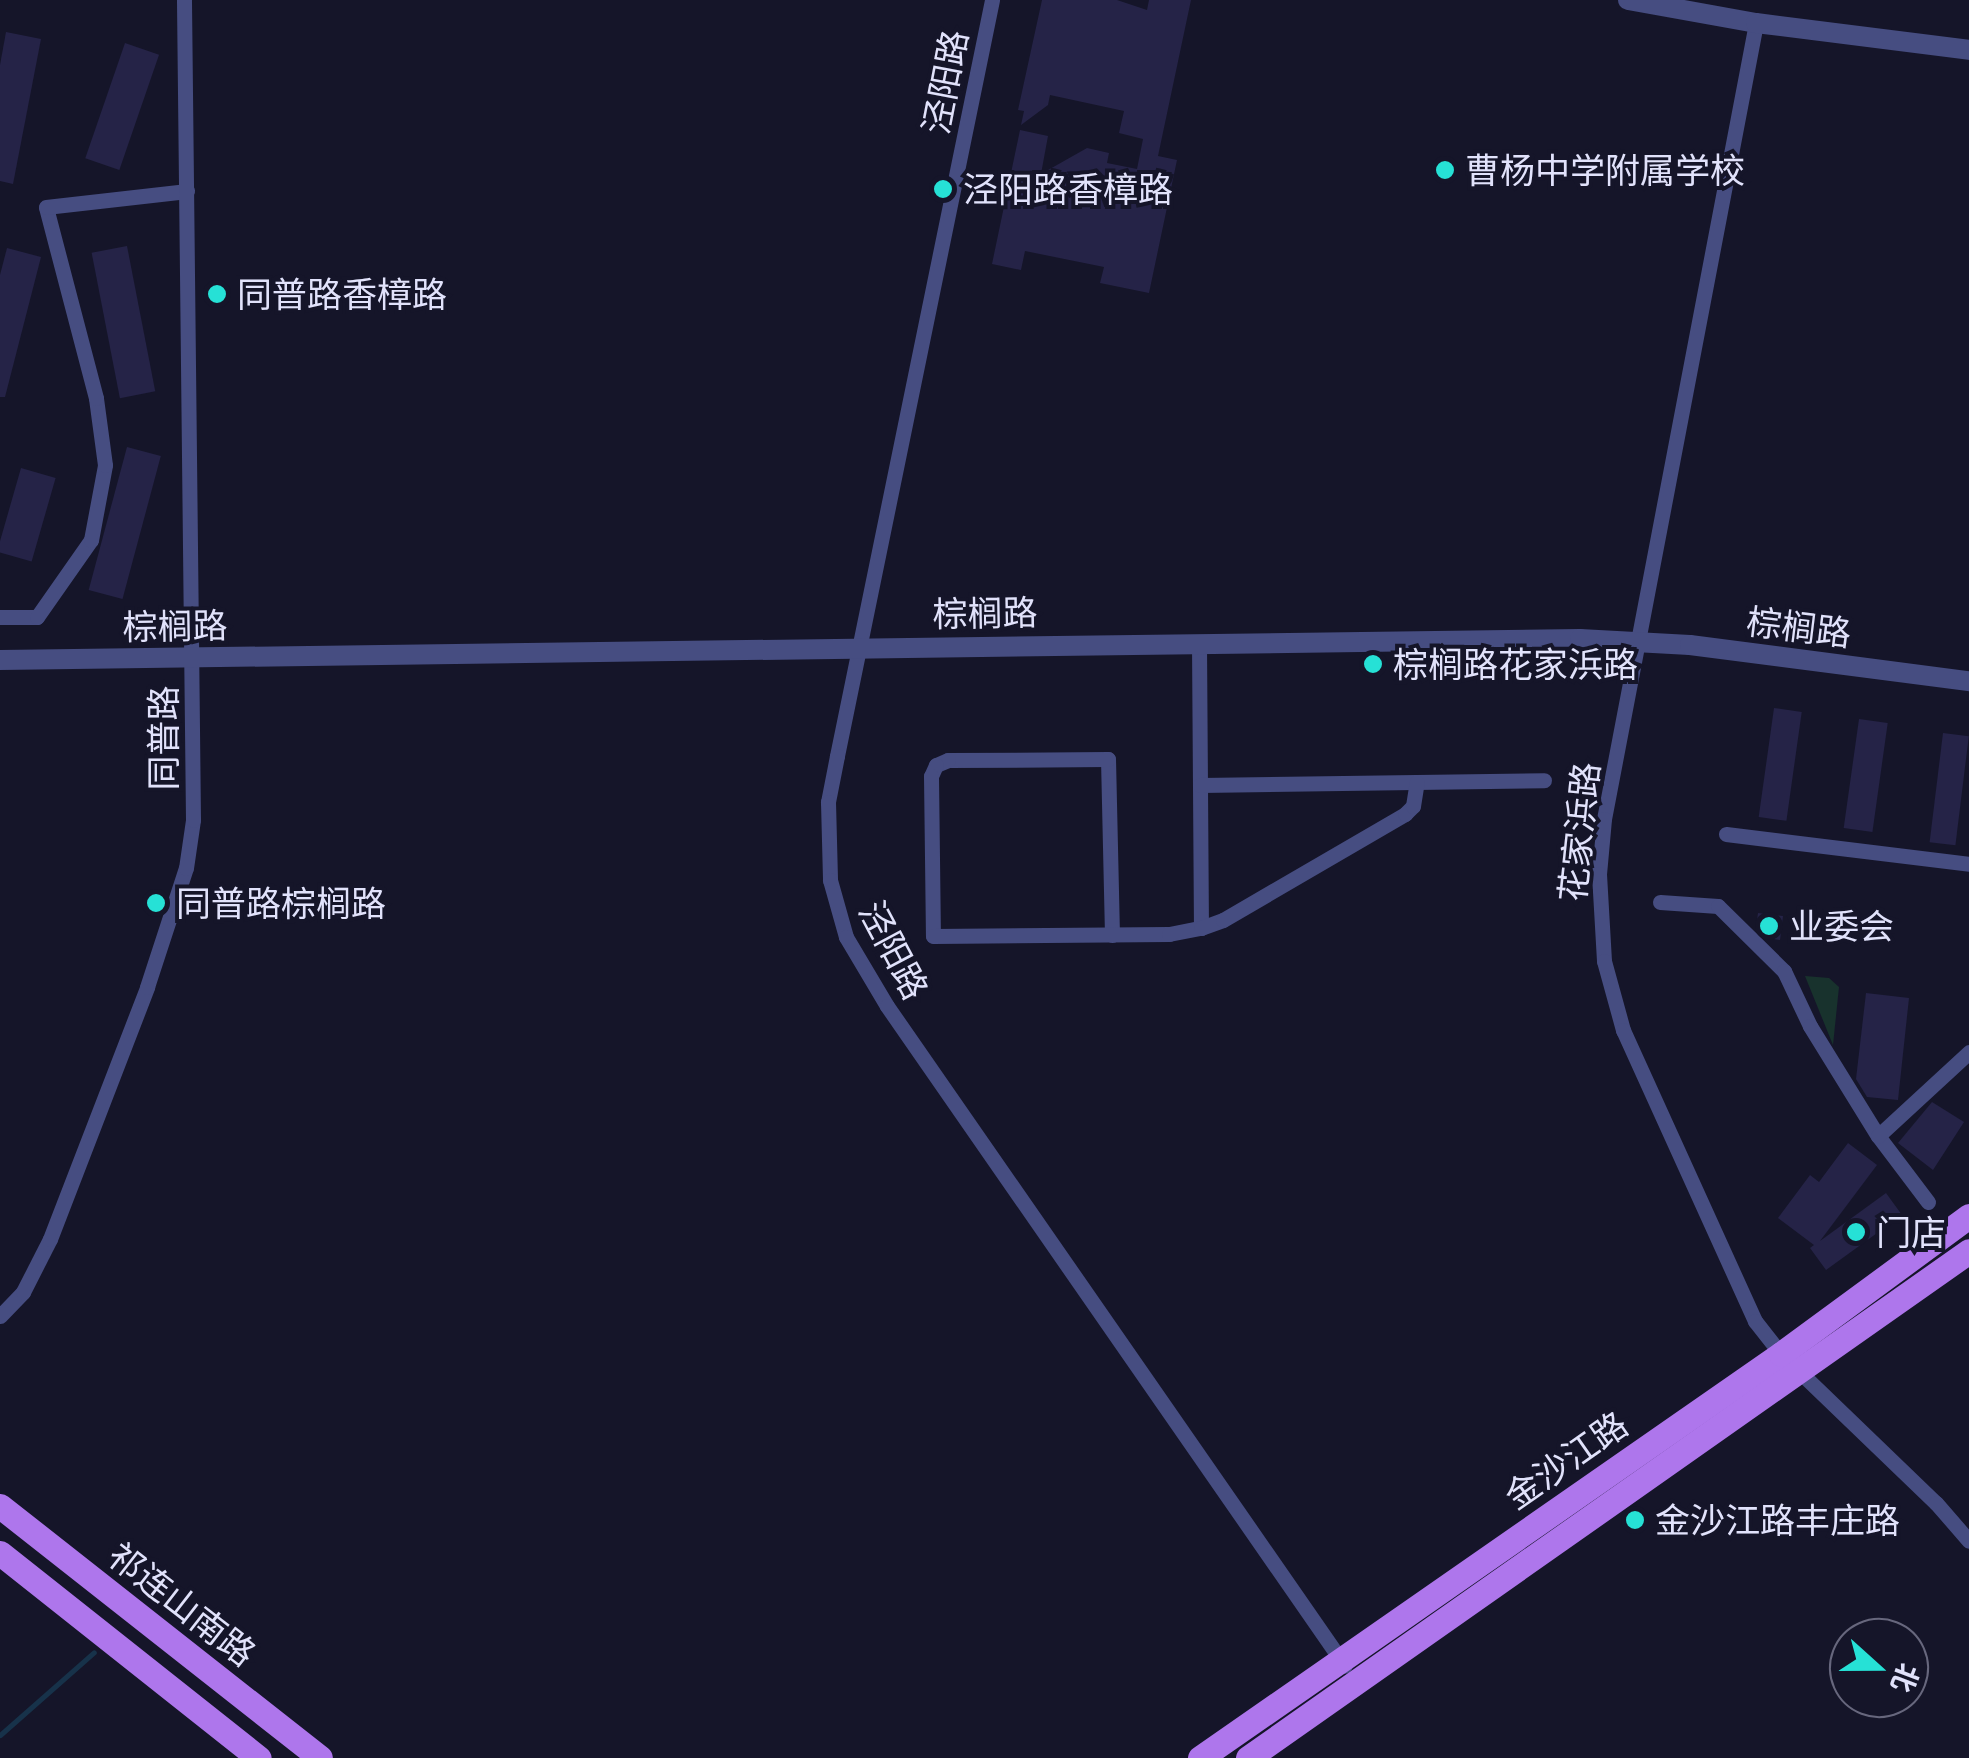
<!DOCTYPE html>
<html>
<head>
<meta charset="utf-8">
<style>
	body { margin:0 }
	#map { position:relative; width:1969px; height:1758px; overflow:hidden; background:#151529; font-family:"IBM Plex Sans","Noto Sans SC",sans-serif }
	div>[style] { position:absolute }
	.green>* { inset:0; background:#18322d }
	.stream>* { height:5px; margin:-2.5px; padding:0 2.5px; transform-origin:2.5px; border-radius:2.5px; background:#17324a }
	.building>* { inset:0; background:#252347; transform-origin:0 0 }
	.minor>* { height:15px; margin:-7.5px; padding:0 7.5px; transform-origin:7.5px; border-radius:7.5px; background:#464d81 }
	.tertiary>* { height:20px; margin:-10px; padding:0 10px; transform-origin:10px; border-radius:10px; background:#464d81 }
	.primary>* { height:25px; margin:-12.5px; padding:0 12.5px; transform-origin:12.5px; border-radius:12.5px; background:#ae76ec }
	.dots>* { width:28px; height:28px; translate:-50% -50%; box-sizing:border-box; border:5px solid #151529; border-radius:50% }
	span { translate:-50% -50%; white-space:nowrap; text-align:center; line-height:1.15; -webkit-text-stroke:8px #151529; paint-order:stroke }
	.street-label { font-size:35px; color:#e1e2fb }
	.poi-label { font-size:35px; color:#e1e2fb }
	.left { translate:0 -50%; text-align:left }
	.north { position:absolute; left:1829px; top:1618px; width:100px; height:100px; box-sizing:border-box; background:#151529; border:2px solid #67677d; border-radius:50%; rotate:111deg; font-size:28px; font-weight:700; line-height:40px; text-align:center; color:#e1e2fb }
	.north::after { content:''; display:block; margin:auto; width:35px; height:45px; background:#26e1d6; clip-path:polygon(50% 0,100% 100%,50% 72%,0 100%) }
</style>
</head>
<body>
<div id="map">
	<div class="green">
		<div style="clip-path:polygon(1805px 976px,1829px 978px,1839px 987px,1833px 1045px)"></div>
	</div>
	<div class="stream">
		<div style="left:0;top:1735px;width:125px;rotate:-41.4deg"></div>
	</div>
	<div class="building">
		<div style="clip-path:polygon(1042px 0,1117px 0,1147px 10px,1149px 0,1191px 0,1158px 156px,1177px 160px,1149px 293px,1100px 283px,1104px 267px,1025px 251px,1021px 270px,992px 264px,1020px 130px,1048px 136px,1041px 174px,1087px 148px,1109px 153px,1107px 163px,1137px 169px,1143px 139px,1119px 133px,1124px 111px,1050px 95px,1048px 105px,1021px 125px,1024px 111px,1018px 110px)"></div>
		<div style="clip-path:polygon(6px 32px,41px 39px,13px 184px,0 181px,0 65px)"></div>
		<div style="left:125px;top:43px;width:36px;height:122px;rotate:19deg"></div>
		<div style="left:127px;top:246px;width:148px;height:36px;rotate:79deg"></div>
		<div style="clip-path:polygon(7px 248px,41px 257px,5px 397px,0 397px,0 275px)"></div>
		<div style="left:127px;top:447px;width:35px;height:148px;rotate:15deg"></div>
		<div style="left:21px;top:468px;width:36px;height:87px;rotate:16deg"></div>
		<div style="left:1774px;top:708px;width:28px;height:110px;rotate:8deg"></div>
		<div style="left:1859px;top:719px;width:29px;height:110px;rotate:8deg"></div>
		<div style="left:1943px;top:733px;width:26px;height:110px;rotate:7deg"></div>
		<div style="clip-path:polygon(1758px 913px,1783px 916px,1780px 940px,1766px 938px,1756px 928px)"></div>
		<div style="clip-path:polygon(1866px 993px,1909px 998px,1898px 1100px,1867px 1097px,1856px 1079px)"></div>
		<div style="clip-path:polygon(1932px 1102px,1964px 1122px,1933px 1170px,1898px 1143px)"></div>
		<div style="clip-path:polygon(1848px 1143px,1877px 1165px,1820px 1241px,1886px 1193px,1902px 1215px,1826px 1270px,1810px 1248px,1814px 1245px,1778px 1218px,1810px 1175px,1819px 1182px)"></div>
	</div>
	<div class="minor">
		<div style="left:992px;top:0;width:772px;rotate:101.59deg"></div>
		<div style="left:837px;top:756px;width:47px;rotate:101.1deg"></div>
		<div style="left:828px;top:802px;width:78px;rotate:88.5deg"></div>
		<div style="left:830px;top:880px;width:59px;rotate:74.3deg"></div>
		<div style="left:846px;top:937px;width:80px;rotate:59.3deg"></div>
		<div style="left:887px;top:1006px;width:803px;rotate:55.24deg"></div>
		<div style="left:1756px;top:23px;width:810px;rotate:100.81deg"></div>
		<div style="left:1604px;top:819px;width:55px;rotate:95.2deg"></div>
		<div style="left:1599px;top:874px;width:87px;rotate:86.7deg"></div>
		<div style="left:1604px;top:961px;width:72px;rotate:74.6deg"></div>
		<div style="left:1623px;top:1030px;width:320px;rotate:65.6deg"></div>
		<div style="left:1755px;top:1321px;width:42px;rotate:51.8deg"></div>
		<div style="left:1781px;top:1354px;width:215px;rotate:43.9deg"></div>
		<div style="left:1936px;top:1503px;width:50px;rotate:49deg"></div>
		<div style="left:0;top:617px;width:37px"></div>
		<div style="left:37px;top:617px;width:94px;rotate:-55deg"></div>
		<div style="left:91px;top:540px;width:76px;rotate:-79.4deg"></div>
		<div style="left:105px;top:465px;width:68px;rotate:-97.7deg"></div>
		<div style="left:96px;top:398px;width:197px;rotate:-104.7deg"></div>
		<div style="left:46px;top:207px;width:142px;rotate:-6.5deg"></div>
		<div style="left:1199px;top:644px;width:284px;rotate:89.6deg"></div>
		<div style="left:1200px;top:785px;width:344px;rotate:-0.8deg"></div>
		<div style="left:1726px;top:834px;width:245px;rotate:7deg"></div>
		<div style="left:1660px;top:902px;width:58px;rotate:3.9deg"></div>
		<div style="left:1718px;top:906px;width:93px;rotate:44.6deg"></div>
		<div style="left:1784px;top:971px;width:61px;rotate:64.7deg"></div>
		<div style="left:1810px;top:1026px;width:129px;rotate:58.3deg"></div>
		<div style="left:1112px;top:935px;width:176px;rotate:-91.3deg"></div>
		<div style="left:1108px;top:759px;width:160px;rotate:179.6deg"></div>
		<div style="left:948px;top:760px;width:13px;rotate:157deg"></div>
		<div style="left:936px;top:765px;width:12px;rotate:114deg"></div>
		<div style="left:931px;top:776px;width:160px;rotate:89.3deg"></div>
		<div style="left:933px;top:936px;width:236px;rotate:-0.5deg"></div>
		<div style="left:1169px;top:934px;width:33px;rotate:-11deg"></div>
		<div style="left:1201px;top:928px;width:23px;rotate:-20deg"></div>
		<div style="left:1223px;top:920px;width:211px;rotate:-30.2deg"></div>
		<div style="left:1405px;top:814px;width:11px;rotate:-45deg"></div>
		<div style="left:1413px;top:806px;width:24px;rotate:-81deg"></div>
		<div style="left:1928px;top:1202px;width:83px;rotate:-127.1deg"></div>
		<div style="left:1878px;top:1136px;width:124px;rotate:-42.7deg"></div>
		<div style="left:0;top:1316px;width:33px;rotate:-46deg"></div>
		<div style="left:23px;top:1292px;width:59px;rotate:-63deg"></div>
		<div style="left:50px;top:1239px;width:270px;rotate:-68.9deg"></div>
		<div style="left:147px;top:987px;width:125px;rotate:-71.9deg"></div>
		<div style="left:186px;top:868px;width:49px;rotate:-81.7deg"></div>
		<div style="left:193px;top:820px;width:820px;rotate:-90.63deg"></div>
	</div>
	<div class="tertiary">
		<div style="left:1628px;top:0;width:130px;rotate:10.2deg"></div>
		<div style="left:1756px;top:23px;width:215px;rotate:7.2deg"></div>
		<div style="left:0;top:660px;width:1580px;rotate:-0.76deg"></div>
		<div style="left:1580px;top:639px;width:110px;rotate:3.1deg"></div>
		<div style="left:1690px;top:645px;width:281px;rotate:7.4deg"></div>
	</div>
	<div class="primary">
		<div style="left:0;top:1506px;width:407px;rotate:38.2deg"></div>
		<div style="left:0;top:1553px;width:330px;rotate:38.4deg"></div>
		<div style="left:1200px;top:1758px;width:708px;rotate:-34.81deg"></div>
		<div style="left:1781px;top:1354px;width:233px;rotate:-36.3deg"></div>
		<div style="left:1248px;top:1758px;width:881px;rotate:-35.11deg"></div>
	</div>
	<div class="dots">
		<div style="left:1445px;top:170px;background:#26e1d6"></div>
		<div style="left:943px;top:189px;background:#26e1d6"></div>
		<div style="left:217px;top:294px;background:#26e1d6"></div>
		<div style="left:1373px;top:664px;background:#26e1d6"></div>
		<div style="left:156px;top:903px;background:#26e1d6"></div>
		<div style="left:1769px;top:926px;background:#26e1d6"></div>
		<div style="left:1856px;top:1232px;background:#26e1d6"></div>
		<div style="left:1635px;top:1520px;background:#26e1d6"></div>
	</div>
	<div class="street-label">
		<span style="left:945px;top:82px;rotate:-79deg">泾阳路</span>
		<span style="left:985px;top:613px;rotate:-1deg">棕榈路</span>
		<span style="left:175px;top:626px;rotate:-1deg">棕榈路</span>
		<span style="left:1799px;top:627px;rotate:7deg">棕榈路</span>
		<span style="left:163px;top:738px;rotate:-90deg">同普路</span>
		<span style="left:1579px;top:832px;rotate:-84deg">花家浜路</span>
		<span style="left:894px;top:950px;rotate:62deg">泾阳路</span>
		<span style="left:1566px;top:1460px;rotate:-35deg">金沙江路</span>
		<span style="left:182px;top:1604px;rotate:38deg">祁连山南路</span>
	</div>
	<div class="poi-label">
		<span class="left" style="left:1465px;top:170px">曹杨中学附属学校</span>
		<span class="left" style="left:963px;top:189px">泾阳路香樟路</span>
		<span class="left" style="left:237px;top:294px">同普路香樟路</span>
		<span class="left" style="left:1393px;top:664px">棕榈路花家浜路</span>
		<span class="left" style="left:176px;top:903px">同普路棕榈路</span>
		<span class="left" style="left:1789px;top:926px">业委会</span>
		<span class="left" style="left:1876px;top:1232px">门店</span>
		<span class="left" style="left:1655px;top:1520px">金沙江路丰庄路</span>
	</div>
	<div class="north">北</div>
</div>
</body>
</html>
